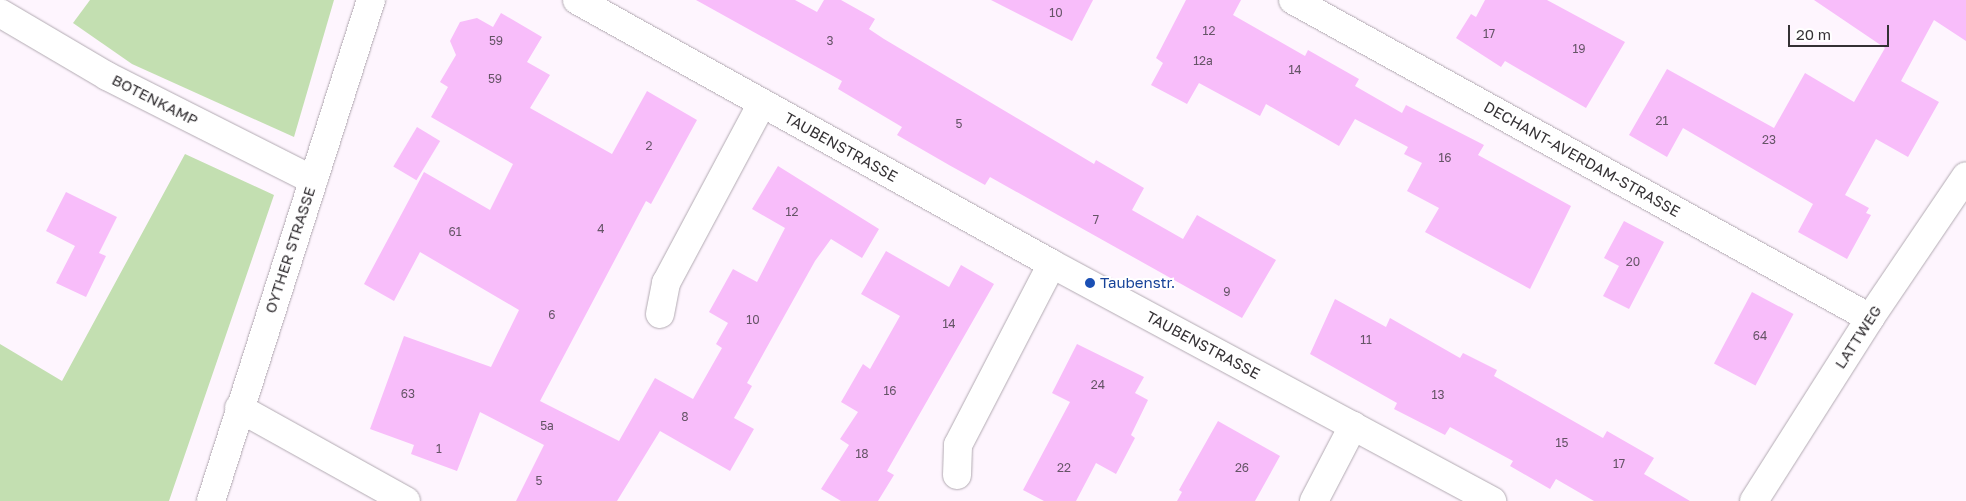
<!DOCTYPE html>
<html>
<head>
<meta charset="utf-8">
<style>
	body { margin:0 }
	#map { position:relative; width:1966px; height:501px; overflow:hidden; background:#fef5fe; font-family:"Golos Text",sans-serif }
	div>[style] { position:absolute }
	.green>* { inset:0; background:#c3dfb1 }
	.building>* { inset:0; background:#f8bdfa; transform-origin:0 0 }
	.roads { filter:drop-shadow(0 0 1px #b2aab2) drop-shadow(0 0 1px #b2aab2) }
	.minor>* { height:28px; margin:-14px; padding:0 14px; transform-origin:14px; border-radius:14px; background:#fff }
	.tertiary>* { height:28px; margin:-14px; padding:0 14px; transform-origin:14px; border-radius:14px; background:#fff }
	.secondary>* { height:28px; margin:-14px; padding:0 14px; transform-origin:14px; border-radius:14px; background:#fff }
	.dots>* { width:14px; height:14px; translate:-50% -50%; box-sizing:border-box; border:2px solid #fff; border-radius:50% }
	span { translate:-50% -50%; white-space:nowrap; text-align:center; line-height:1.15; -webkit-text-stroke:4px #fff; paint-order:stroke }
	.number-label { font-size:12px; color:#655466 }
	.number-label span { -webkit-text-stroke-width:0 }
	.street-label { font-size:15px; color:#343134 }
	.transit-label { font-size:15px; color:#164399 }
	.left { translate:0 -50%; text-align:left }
	.scale { position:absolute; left:1788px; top:25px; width:101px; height:22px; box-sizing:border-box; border:2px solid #343134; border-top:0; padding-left:6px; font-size:15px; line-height:18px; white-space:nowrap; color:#343134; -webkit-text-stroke:4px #fff; paint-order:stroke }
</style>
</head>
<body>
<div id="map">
	<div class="green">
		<div style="clip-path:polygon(90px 0,334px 0,294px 137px,132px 64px,73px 23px)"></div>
		<div style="clip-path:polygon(185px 154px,274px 195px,169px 501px,0 501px,0 344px,62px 381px)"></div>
	</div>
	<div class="building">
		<div style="clip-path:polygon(696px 0,795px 0,817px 12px,824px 0,841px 0,875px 19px,869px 29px,884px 39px,1094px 164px,1096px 160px,1144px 188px,1132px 210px,1183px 239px,1197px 215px,1276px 260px,1242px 318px,990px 177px,985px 185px,949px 165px,897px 135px,902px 127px,838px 89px,842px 81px)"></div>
		<div style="clip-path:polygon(991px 0,1093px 0,1072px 41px)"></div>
		<div style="clip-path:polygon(1186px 0,1241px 0,1233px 15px,1305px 56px,1308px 50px,1359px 79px,1355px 86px,1402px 113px,1406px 105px,1484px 145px,1478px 155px,1571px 206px,1530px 289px,1425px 232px,1439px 208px,1407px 191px,1422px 163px,1404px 154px,1408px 147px,1355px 119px,1339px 146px,1266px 104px,1260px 116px,1199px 83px,1187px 104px,1151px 85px,1163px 63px,1156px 58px)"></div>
		<div style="clip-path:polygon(1485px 0,1547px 0,1625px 42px,1586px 108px,1505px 61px,1501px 67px,1456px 38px,1471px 14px,1476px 17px)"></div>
		<div style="clip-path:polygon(1814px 0,1966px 0,1966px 41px,1934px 20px,1901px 81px,1939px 102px,1908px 157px,1876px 139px,1845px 195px,1869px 208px,1866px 213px,1871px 215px,1847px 259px,1798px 232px,1813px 204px,1683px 128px,1667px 157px,1629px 135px,1667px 69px,1774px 128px,1805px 73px,1854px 102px,1885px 48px)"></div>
		<div style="clip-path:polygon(501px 13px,542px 37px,527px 62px,550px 75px,530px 108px,612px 154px,647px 91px,697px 120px,651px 204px,646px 201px,540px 401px,619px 441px,655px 378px,693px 399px,722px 348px,716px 344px,728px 323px,709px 312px,733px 269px,757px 282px,785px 228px,752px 209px,778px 166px,879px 229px,862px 258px,831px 239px,815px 261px,747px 383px,752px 386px,734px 418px,754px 429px,730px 471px,660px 431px,617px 501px,516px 501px,544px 445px,480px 412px,457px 471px,411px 454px,414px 445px,370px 429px,404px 336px,491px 367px,519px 310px,420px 252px,394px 301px,364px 284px,424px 172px,490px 210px,513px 164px,431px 117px,448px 87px,440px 82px,456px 55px,450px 41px,460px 22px,477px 18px,493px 27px)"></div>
		<div style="left:417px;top:127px;width:27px;height:46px;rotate:31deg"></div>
		<div style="clip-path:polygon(66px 192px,117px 217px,99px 253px,106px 256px,86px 297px,56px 283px,75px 246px,46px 231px)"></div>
		<div style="clip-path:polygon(1624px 221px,1664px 242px,1629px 309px,1603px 296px,1619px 266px,1604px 258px)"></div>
		<div style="clip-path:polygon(886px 251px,949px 287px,961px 265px,994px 284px,887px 471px,894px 475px,878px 501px,841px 501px,821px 489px,849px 445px,840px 439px,858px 412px,841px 402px,863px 364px,870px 369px,900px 316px,861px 294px)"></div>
		<div style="left:1752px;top:292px;width:47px;height:81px;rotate:28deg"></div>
		<div style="clip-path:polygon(1335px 299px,1386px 327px,1390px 318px,1460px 358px,1463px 353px,1497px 370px,1494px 376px,1603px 438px,1607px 431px,1654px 458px,1644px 474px,1690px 501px,1594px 501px,1556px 479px,1550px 489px,1510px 466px,1513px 461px,1450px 427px,1445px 435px,1394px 409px,1397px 403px,1310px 354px)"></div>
		<div style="clip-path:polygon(1077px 344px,1144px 377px,1135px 393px,1148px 400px,1131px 435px,1135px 438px,1116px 474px,1096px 463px,1076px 501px,1044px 501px,1023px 490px,1070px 402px,1052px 393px)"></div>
		<div style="clip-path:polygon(1218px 421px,1280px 456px,1255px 501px,1177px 501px,1182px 492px,1179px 490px)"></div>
	</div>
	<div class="roads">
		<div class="minor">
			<div style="left:577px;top:0;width:543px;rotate:29.06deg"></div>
			<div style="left:1052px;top:264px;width:500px;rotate:28.3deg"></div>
			<div style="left:1293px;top:0;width:659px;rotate:28.86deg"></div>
			<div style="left:660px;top:314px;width:32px;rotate:-79deg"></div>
			<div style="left:666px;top:283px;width:204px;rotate:-61.9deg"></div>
			<div style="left:239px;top:408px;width:191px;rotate:29.1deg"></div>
			<div style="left:957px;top:475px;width:30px;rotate:-88deg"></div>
			<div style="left:958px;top:445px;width:204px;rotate:-62.6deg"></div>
			<div style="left:1314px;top:501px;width:85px;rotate:-62.5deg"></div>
		</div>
		<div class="tertiary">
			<div style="left:0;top:13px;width:124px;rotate:30.5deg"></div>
			<div style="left:107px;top:76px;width:231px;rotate:26.8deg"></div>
			<div style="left:1754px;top:501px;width:217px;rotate:-57.6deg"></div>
			<div style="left:1870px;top:318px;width:171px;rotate:-55.9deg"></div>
		</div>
		<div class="secondary">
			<div style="left:211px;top:501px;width:526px;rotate:-72.29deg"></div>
		</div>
	</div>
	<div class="dots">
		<div style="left:1090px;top:283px;background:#1a4fb4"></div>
	</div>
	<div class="number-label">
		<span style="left:1056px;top:13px">10</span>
		<span style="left:1209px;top:31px">12</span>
		<span style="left:1489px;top:34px">17</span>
		<span style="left:496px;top:41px">59</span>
		<span style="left:830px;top:41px">3</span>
		<span style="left:1579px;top:49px">19</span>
		<span style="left:1203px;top:61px">12a</span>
		<span style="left:1295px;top:70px">14</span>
		<span style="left:495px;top:79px">59</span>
		<span style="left:1662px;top:121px">21</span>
		<span style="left:959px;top:124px">5</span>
		<span style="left:1769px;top:140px">23</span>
		<span style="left:649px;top:146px">2</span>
		<span style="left:1445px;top:158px">16</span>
		<span style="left:792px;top:212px">12</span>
		<span style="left:1096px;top:220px">7</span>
		<span style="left:601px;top:229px">4</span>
		<span style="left:455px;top:232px">61</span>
		<span style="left:1633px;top:262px">20</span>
		<span style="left:1227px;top:292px">9</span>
		<span style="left:552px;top:315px">6</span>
		<span style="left:753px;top:320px">10</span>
		<span style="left:949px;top:324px">14</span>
		<span style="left:1760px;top:336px">64</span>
		<span style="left:1366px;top:340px">11</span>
		<span style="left:1098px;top:385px">24</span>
		<span style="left:890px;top:391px">16</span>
		<span style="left:408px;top:394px">63</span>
		<span style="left:1438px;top:395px">13</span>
		<span style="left:685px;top:417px">8</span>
		<span style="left:547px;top:426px">5a</span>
		<span style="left:1562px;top:443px">15</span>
		<span style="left:439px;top:449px">1</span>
		<span style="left:862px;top:454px">18</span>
		<span style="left:1619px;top:464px">17</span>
		<span style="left:1064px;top:468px">22</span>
		<span style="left:1242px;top:468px">26</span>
		<span style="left:539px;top:481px">5</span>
	</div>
	<div class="street-label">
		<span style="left:155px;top:100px;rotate:27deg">BOTENKAMP</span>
		<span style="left:841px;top:147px;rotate:29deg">TAUBENSTRASSE</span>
		<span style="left:1582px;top:159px;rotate:29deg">DECHANT-AVERDAM-STRASSE</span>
		<span style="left:290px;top:250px;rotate:-72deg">OYTHER STRASSE</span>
		<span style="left:1858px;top:337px;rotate:-57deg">LATTWEG</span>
		<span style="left:1203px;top:345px;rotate:28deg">TAUBENSTRASSE</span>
	</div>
	<div class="transit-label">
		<span class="left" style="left:1100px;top:283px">Taubenstr.</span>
	</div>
	<div class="scale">20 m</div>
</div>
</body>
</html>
